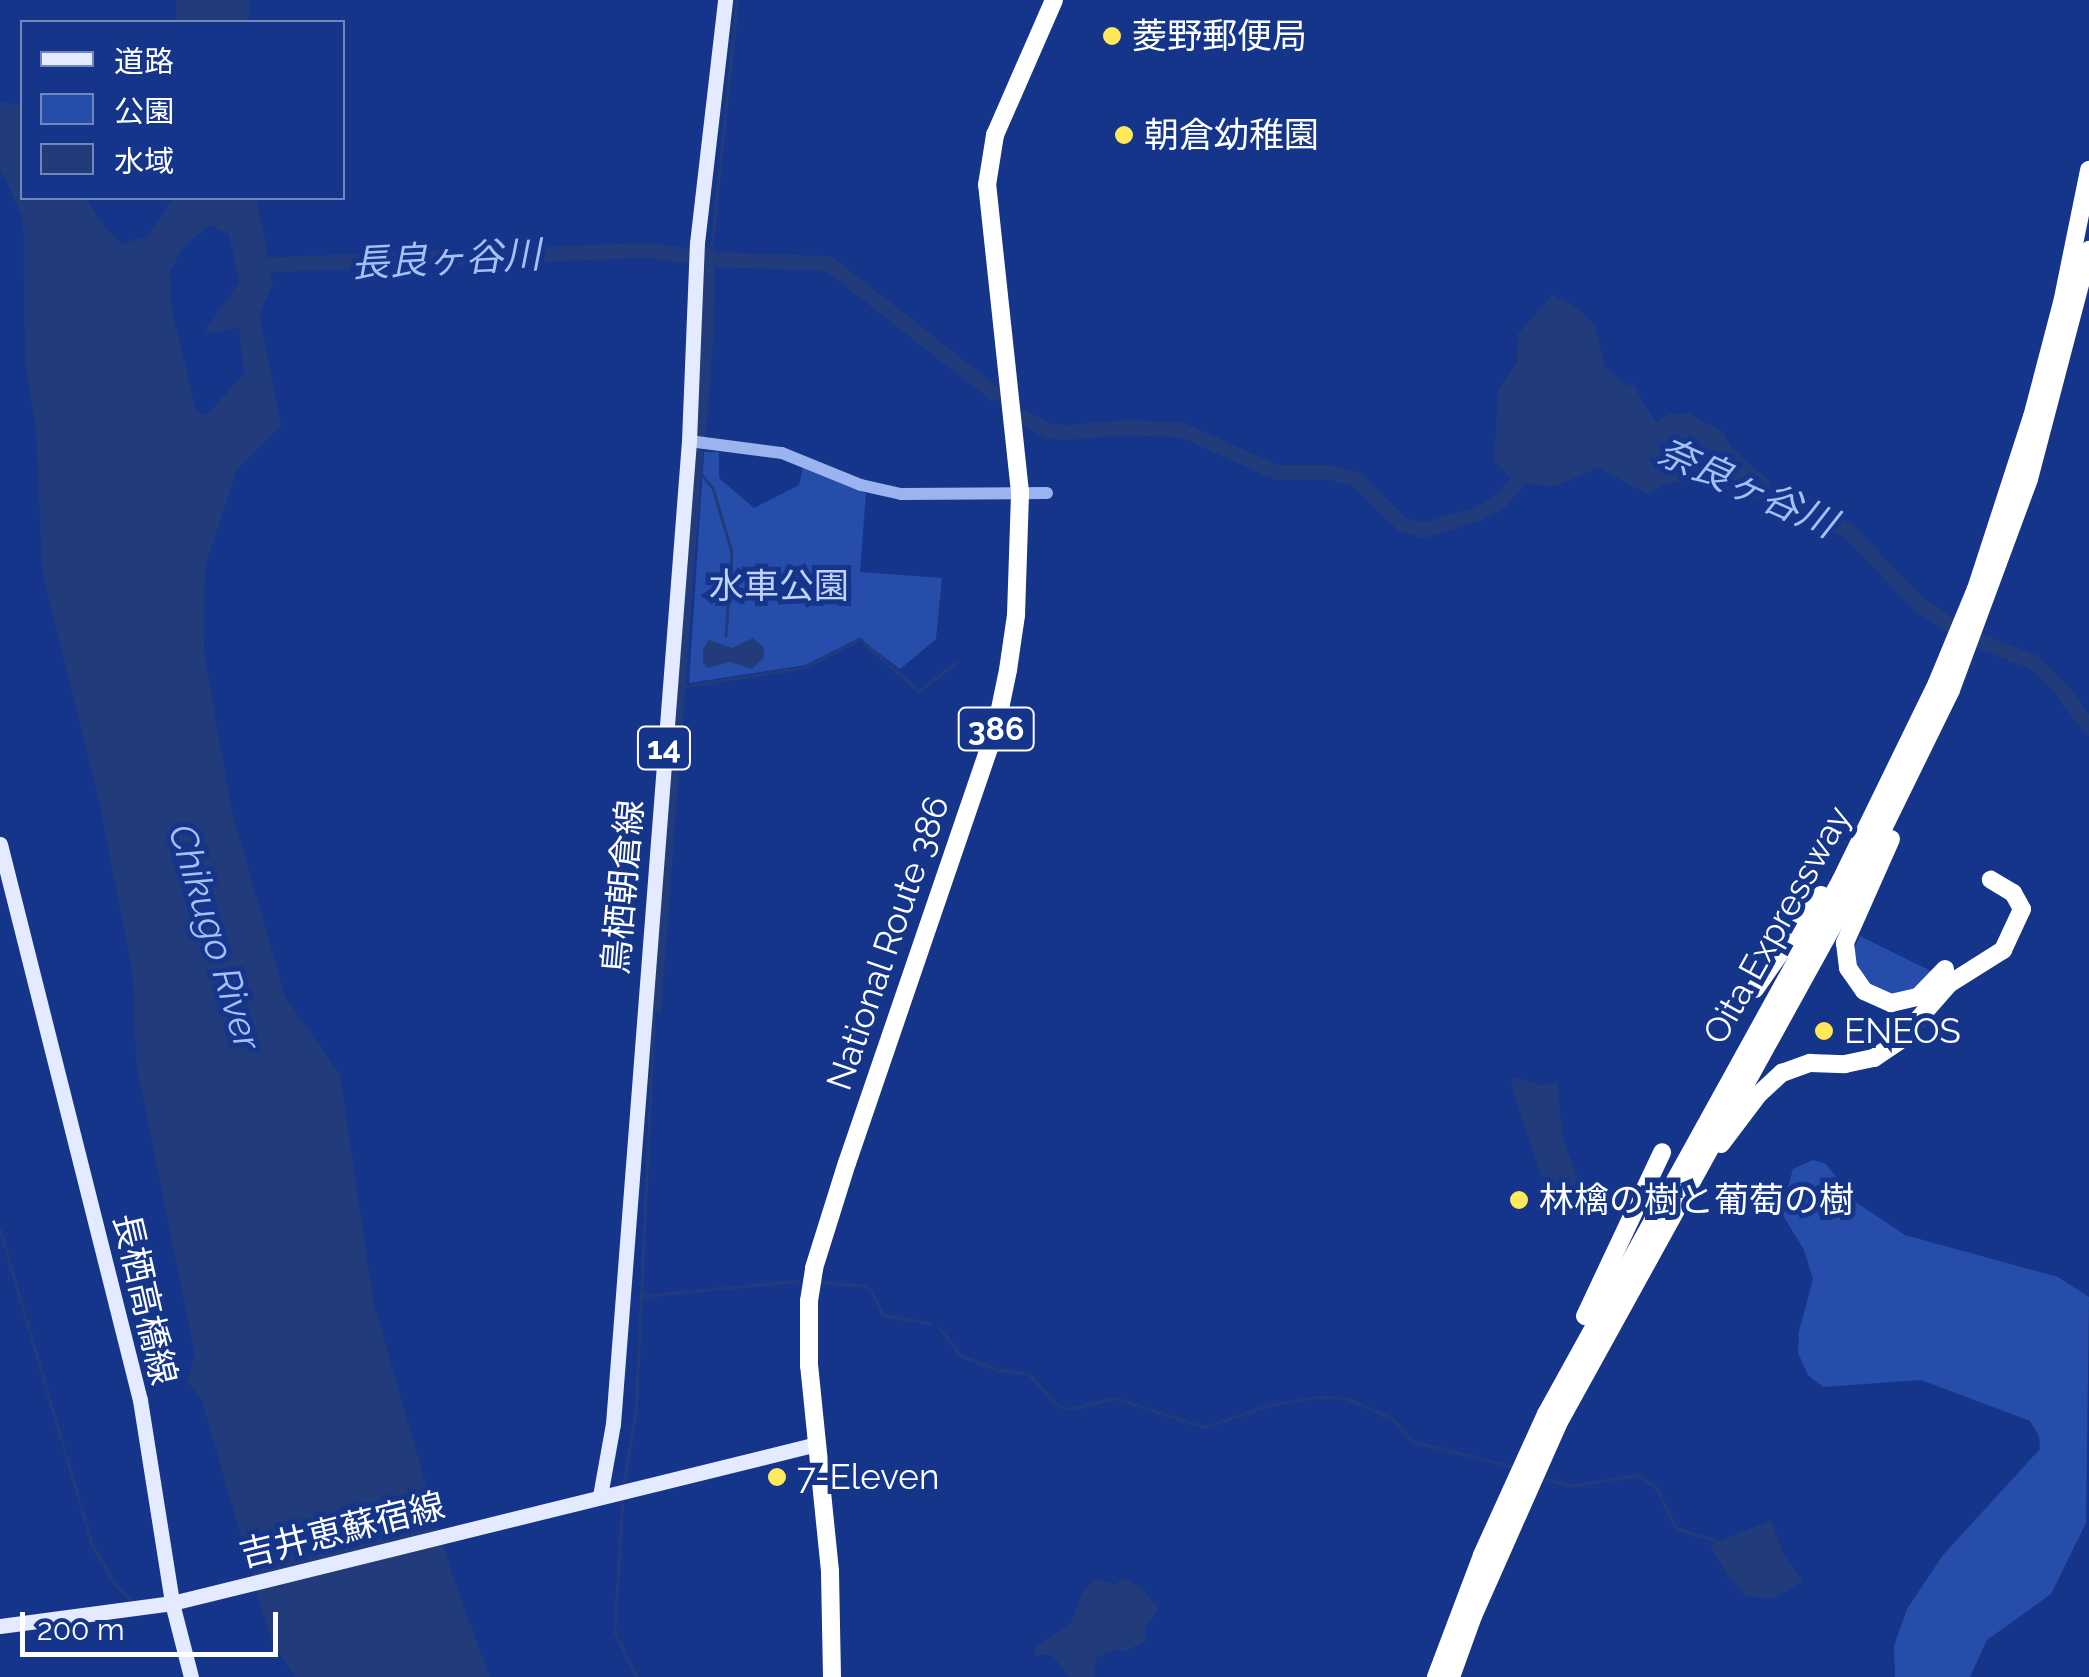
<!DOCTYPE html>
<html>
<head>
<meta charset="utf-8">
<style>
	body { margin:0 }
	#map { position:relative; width:2089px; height:1677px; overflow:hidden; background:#14358a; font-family:Raleway,"Noto Sans JP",sans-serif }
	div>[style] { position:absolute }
	.green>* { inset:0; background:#264da9 }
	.water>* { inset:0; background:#223b7a; transform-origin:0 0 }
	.stream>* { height:2.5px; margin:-1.25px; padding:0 1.25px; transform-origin:1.25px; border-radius:1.25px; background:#223b7a }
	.river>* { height:15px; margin:-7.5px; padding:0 7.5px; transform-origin:7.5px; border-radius:7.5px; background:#223b7a }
	.minor>* { height:12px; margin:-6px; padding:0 6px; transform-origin:6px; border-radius:6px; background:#9bb4f0 }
	.major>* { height:15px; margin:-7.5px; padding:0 7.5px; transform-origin:7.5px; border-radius:7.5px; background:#e4eaff }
	.highway>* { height:18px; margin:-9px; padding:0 9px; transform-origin:9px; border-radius:9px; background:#fff }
	.dots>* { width:28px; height:28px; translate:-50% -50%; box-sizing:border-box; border:5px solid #14358a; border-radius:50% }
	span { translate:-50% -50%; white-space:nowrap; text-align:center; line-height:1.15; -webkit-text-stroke:10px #14358a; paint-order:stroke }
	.shield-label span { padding:2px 8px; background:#14358a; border:2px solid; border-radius:8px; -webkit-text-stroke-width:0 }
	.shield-label { font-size:32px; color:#fff; font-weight:700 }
	.poi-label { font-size:35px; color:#fff }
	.left { translate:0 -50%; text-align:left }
	.park-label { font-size:35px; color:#c1d3fb }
	.street-label { font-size:35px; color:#fff }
	.water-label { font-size:38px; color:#a6bff7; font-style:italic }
	.legend { position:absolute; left:20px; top:20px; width:325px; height:180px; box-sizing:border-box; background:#14358a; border:2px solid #7286b9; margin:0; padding:12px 18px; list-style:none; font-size:30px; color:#fff }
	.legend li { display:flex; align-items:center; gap:20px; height:50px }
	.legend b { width:50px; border:2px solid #7286b9 }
	.scale { position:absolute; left:20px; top:1612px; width:258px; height:45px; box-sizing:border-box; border:5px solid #fff; border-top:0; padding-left:12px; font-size:30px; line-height:35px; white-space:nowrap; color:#fff; -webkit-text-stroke:8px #14358a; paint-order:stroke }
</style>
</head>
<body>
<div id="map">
	<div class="green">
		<div style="clip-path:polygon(704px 452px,719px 452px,719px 478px,754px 508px,799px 485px,803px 468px,866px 493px,860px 572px,942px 578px,936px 639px,900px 669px,859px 638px,806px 665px,689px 683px)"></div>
		<div style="clip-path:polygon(1860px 936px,1935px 973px,1925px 985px,1897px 996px,1874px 991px,1854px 968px,1852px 953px)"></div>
		<div style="clip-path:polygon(1813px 1160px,1826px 1164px,1857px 1203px,1905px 1235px,2058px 1277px,2089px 1297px,2086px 1523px,2051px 1594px,1987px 1640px,1970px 1677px,1895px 1677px,1894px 1646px,1907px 1609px,1943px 1555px,2040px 1449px,2039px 1436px,2030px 1421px,1921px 1380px,1823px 1387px,1808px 1375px,1798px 1353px,1799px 1331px,1813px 1279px,1804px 1250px,1781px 1212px,1793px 1169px)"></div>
	</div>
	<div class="water">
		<div style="left:176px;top:0;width:73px;height:23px"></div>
		<div style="clip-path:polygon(evenodd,0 102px,22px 106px,22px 198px,87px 198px,97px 218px,122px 244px,149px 235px,174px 198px,256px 198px,273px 284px,259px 314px,281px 425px,237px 469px,205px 567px,204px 650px,231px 808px,285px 996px,340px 1076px,374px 1304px,452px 1575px,490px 1677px,295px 1677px,270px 1638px,202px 1401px,187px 1381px,195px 1355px,136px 1064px,133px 975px,99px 800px,42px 570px,36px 427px,25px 361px,23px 217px,0 168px,0 102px,209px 225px,229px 234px,239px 282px,203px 334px,239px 328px,244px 373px,207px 415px,196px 410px,171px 306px,170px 270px,185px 246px,209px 225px)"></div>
		<div style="clip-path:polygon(705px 247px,715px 250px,714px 330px,706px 436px,697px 436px)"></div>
		<div style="clip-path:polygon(1552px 295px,1576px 307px,1595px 326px,1605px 366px,1625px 386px,1632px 383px,1656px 423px,1669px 414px,1689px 413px,1724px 433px,1731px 447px,1771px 483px,1760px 499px,1732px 499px,1700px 478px,1663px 485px,1647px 494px,1599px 468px,1555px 486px,1532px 485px,1508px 476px,1494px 460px,1498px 391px,1517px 362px,1518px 334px)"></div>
		<div style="clip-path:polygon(696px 449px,703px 450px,661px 1013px,649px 1010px)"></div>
		<div style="clip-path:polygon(753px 638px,764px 648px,764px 657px,752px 669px,730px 662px,707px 668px,703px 663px,703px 649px,709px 640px,732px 648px)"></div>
		<div style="clip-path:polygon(1514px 1077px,1543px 1086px,1557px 1082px,1563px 1139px,1578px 1179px,1578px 1200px,1566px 1206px,1555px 1203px,1547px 1191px,1511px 1085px)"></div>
		<div style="clip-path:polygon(1771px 1520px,1784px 1555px,1803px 1582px,1772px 1599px,1747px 1596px,1728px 1577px,1710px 1545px)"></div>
		<div style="clip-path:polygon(1095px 1578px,1115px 1585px,1123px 1578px,1141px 1587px,1159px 1609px,1144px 1628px,1147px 1640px,1124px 1652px,1118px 1649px,1097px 1657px,1094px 1677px,1069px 1677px,1052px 1655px,1035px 1655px,1035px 1647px,1070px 1624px,1083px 1592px)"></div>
	</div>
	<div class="stream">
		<div style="left:711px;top:251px;width:252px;rotate:-84.1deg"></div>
		<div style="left:700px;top:472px;width:21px;rotate:51deg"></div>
		<div style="left:713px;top:488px;width:67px;rotate:73.5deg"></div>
		<div style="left:732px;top:552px;width:84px;rotate:94.1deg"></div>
		<div style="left:686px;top:686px;width:121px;rotate:-9deg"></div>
		<div style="left:806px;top:667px;width:61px;rotate:-27.4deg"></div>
		<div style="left:860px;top:639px;width:79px;rotate:41.4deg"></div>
		<div style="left:919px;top:691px;width:46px;rotate:-37.9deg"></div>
		<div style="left:0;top:1229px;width:328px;rotate:73.7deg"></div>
		<div style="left:92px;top:1544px;width:48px;rotate:59.7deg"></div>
		<div style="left:116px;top:1585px;width:21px;rotate:43deg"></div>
		<div style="left:821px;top:1282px;width:43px;rotate:5.3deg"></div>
		<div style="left:864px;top:1286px;width:8px;rotate:30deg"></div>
		<div style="left:871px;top:1290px;width:28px;rotate:64deg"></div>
		<div style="left:883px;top:1315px;width:48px;rotate:9.7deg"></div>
		<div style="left:641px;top:1296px;width:158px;rotate:-5.5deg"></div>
		<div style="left:939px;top:1327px;width:37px;rotate:52deg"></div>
		<div style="left:962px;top:1356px;width:40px;rotate:21deg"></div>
		<div style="left:999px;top:1370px;width:30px;rotate:8deg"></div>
		<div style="left:1029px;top:1374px;width:43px;rotate:47.8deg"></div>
		<div style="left:1058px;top:1406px;width:13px;rotate:13deg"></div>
		<div style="left:1071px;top:1409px;width:45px;rotate:-14deg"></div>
		<div style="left:1115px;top:1398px;width:95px;rotate:17.9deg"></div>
		<div style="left:1205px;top:1427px;width:65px;rotate:-19deg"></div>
		<div style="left:1266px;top:1406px;width:51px;rotate:-10.2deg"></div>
		<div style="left:1316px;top:1397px;width:29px;rotate:2deg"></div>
		<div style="left:1345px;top:1398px;width:51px;rotate:23.1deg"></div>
		<div style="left:1392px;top:1418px;width:30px;rotate:49deg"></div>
		<div style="left:1412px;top:1441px;width:102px;rotate:14.2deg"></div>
		<div style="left:1545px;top:1478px;width:25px;rotate:18deg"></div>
		<div style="left:1569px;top:1486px;width:70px;rotate:-9.1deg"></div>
		<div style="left:1638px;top:1475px;width:23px;rotate:34deg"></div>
		<div style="left:1657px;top:1488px;width:44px;rotate:64.6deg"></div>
		<div style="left:1676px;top:1528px;width:43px;rotate:17.6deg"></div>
		<div style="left:624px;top:1483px;width:78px;rotate:-81.1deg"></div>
		<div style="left:636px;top:1406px;width:394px;rotate:-87.4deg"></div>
		<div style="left:623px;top:1498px;width:134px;rotate:93.4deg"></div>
		<div style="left:615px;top:1632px;width:50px;rotate:63.9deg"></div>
	</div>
	<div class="river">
		<div style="left:253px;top:265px;width:396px;rotate:-2.2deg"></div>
		<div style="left:649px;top:250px;width:62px;rotate:8.4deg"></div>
		<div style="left:710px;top:259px;width:118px;rotate:1.9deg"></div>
		<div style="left:828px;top:263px;width:211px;rotate:38.1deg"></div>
		<div style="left:1023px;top:417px;width:29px;rotate:29deg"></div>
		<div style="left:1048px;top:431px;width:19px;rotate:3deg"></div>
		<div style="left:1067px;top:432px;width:60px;rotate:-4.8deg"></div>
		<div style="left:1127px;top:427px;width:56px;rotate:3.1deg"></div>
		<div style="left:1183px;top:430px;width:102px;rotate:24.3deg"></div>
		<div style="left:1276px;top:472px;width:55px"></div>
		<div style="left:1331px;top:472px;width:27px;rotate:17deg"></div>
		<div style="left:1357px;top:480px;width:63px;rotate:44.4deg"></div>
		<div style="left:1402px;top:524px;width:22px;rotate:16deg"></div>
		<div style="left:1423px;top:530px;width:55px;rotate:-16.8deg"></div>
		<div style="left:1476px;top:514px;width:26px;rotate:-28deg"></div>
		<div style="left:1499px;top:502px;width:38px;rotate:-49deg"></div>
		<div style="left:1524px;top:473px;width:9px;rotate:-13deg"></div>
		<div style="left:1747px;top:482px;width:110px;rotate:25.4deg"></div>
		<div style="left:1846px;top:529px;width:107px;rotate:45.8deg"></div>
		<div style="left:1921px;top:606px;width:58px;rotate:32.3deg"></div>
		<div style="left:1970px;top:637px;width:69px;rotate:21.3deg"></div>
		<div style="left:2034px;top:662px;width:41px;rotate:45deg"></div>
		<div style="left:2063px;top:691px;width:45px;rotate:54.9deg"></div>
	</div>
	<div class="minor">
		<div style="left:689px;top:441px;width:94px;rotate:7.4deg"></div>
		<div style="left:782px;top:453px;width:85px;rotate:22.1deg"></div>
		<div style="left:861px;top:485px;width:41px;rotate:12.7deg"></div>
		<div style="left:901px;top:494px;width:146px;rotate:-0.4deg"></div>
	</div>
	<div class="major">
		<div style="left:0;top:844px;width:573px;rotate:75.87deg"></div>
		<div style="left:140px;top:1400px;width:206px;rotate:81deg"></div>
		<div style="left:172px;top:1603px;width:76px;rotate:75.6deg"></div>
		<div style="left:600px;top:1496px;width:73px;rotate:-79.8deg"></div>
		<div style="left:613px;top:1424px;width:986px;rotate:-85.58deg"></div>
		<div style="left:689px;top:441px;width:198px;rotate:-87.7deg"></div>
		<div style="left:697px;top:243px;width:245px;rotate:-83.4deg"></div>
		<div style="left:0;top:1626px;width:174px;rotate:-7.6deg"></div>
		<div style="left:172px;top:1603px;width:664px;rotate:-13.85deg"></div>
	</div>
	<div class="highway">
		<div style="left:1891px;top:839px;width:114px;rotate:113.9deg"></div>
		<div style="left:1845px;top:943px;width:25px;rotate:83deg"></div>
		<div style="left:1848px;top:968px;width:28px;rotate:55deg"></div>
		<div style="left:1864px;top:991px;width:30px;rotate:24deg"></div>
		<div style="left:1891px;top:1003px;width:28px;rotate:-13deg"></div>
		<div style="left:1918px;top:997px;width:39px;rotate:-46deg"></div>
		<div style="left:1755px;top:989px;width:115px;rotate:-54.9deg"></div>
		<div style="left:1721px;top:1144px;width:61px;rotate:-52.9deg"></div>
		<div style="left:1758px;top:1095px;width:33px;rotate:-43deg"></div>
		<div style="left:1782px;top:1073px;width:30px;rotate:-20deg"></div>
		<div style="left:1810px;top:1063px;width:35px;rotate:2deg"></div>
		<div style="left:1845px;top:1064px;width:30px;rotate:-12deg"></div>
		<div style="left:1874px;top:1058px;width:30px;rotate:-34deg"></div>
		<div style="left:1899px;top:1041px;width:76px;rotate:-48.7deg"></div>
		<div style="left:1949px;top:984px;width:64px;rotate:-32.2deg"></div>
		<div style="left:2003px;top:950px;width:45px;rotate:-65.1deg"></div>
		<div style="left:2022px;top:909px;width:18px;rotate:-119deg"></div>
		<div style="left:2013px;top:893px;width:26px;rotate:-149deg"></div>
		<div style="left:1585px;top:1316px;width:181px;rotate:-64.8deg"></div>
		<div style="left:832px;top:1677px;width:106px;rotate:-91.1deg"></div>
		<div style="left:830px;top:1571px;width:206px;rotate:-95.8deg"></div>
		<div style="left:809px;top:1366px;width:65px;rotate:-90deg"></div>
		<div style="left:809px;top:1301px;width:33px;rotate:-81deg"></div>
		<div style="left:814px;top:1268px;width:110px;rotate:-72.6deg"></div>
		<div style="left:847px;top:1163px;width:460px;rotate:-71.1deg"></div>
		<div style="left:996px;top:728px;width:59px;rotate:-78.3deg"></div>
		<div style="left:1008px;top:670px;width:56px;rotate:-81.7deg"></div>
		<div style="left:1016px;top:615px;width:123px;rotate:-88.1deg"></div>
		<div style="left:1020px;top:492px;width:309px;rotate:-96.1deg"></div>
		<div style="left:987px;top:185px;width:51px;rotate:-80.9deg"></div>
		<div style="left:995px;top:135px;width:147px;rotate:-66.4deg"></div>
		<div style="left:1436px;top:1677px;width:130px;rotate:-69.3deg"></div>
		<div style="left:1482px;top:1555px;width:155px;rotate:-65.6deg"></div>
		<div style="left:1546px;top:1414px;width:610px;rotate:-61.08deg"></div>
		<div style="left:1841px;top:880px;width:219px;rotate:-64deg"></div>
		<div style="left:1937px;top:683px;width:102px;rotate:-67.5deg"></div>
		<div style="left:1976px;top:589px;width:181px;rotate:-72deg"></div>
		<div style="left:2032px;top:417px;width:118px;rotate:-75.3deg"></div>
		<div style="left:2062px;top:303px;width:136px;rotate:-78.5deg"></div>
		<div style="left:1451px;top:1677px;width:65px;rotate:-70.2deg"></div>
		<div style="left:1473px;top:1616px;width:210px;rotate:-66.1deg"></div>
		<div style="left:1558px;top:1424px;width:617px;rotate:-61.11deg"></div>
		<div style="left:1856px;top:884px;width:216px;rotate:-63.9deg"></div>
		<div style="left:1951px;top:690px;width:225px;rotate:-69.7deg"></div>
		<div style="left:2029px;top:479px;width:237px;rotate:-75.3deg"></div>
	</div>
	<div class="dots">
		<div style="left:1112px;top:36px;background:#ffe95a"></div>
		<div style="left:1124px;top:135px;background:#ffe95a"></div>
		<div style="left:1824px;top:1031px;background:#ffe95a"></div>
		<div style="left:1519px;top:1200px;background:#ffe95a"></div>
		<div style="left:777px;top:1477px;background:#ffe95a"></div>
	</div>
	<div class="shield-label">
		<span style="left:996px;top:729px">386</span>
		<span style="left:664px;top:748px">14</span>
	</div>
	<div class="poi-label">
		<span class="left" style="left:1132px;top:36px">菱野郵便局</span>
		<span class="left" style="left:1144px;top:135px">朝倉幼稚園</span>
		<span class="left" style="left:1844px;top:1031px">ENEOS</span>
		<span class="left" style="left:1539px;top:1200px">林檎の樹と葡萄の樹</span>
		<span class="left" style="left:797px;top:1477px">7-Eleven</span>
	</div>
	<div class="park-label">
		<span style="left:779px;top:586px">水車公園</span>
	</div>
	<div class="street-label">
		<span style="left:623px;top:887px;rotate:-85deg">鳥栖朝倉線</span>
		<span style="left:1777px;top:925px;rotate:-61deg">Oita Expressway</span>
		<span style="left:888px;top:943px;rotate:-71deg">National Route 386</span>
		<span style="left:145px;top:1299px;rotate:77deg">長栖高橋線</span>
		<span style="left:342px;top:1530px;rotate:-14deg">吉井恵蘇宿線</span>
	</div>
	<div class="water-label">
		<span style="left:446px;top:259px;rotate:-3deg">長良ヶ谷川</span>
		<span style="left:1747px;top:487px;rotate:24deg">奈良ヶ谷川</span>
		<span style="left:215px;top:937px;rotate:73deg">Chikugo River</span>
	</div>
	<ul class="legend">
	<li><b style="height:12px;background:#e4eaff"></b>道路</li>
	<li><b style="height:28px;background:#264da9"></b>公園</li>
	<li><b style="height:28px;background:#223b7a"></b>水域</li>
	</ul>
	<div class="scale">200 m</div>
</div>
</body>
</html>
